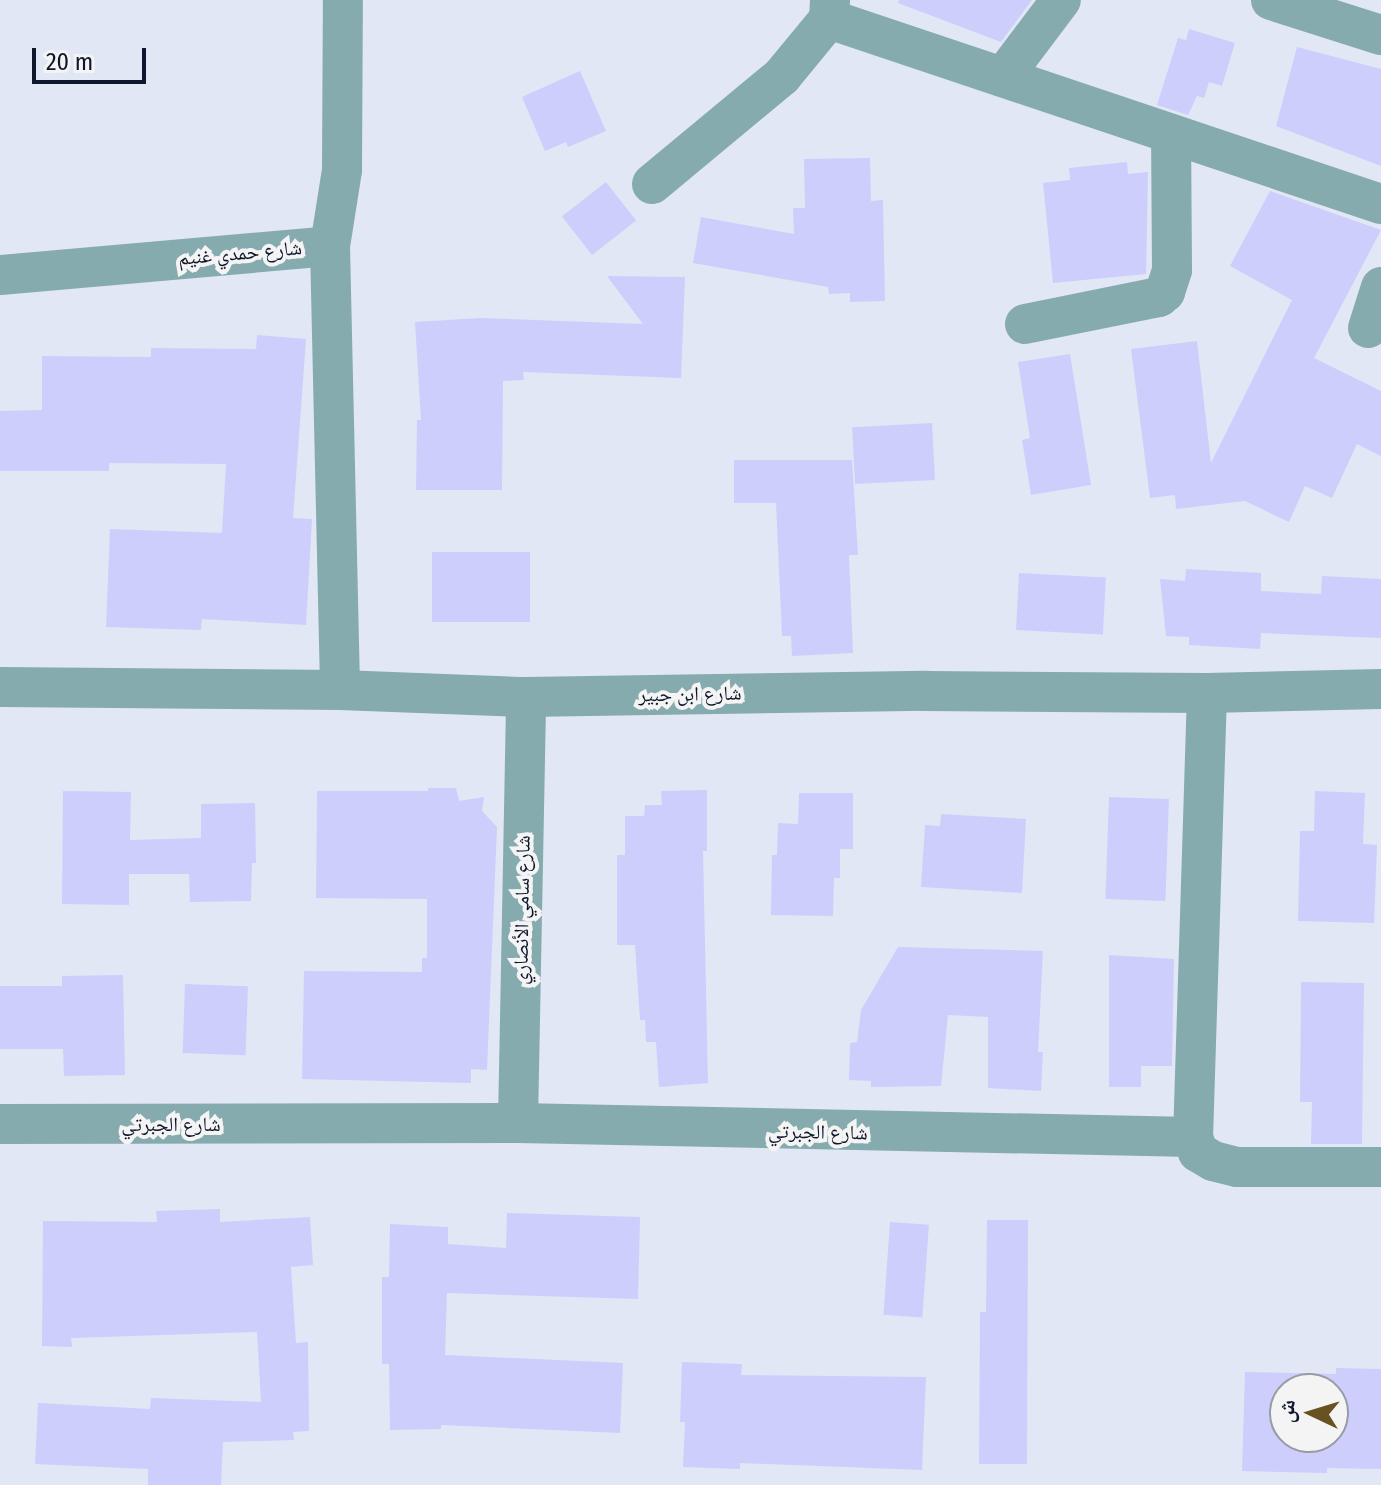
<!DOCTYPE html>
<html>
<head>
<meta charset="utf-8">
<style>
	body { margin:0 }
	#map { position:relative; width:1381px; height:1485px; overflow:hidden; background:#e1e7f4; font-family:"Fira Sans Condensed","Noto Naskh Arabic",sans-serif }
	div>[style] { position:absolute }
	.building>* { inset:0; background:#cecefd; transform-origin:0 0 }
	.street>* { height:40px; margin:-20px; padding:0 20px; transform-origin:20px; border-radius:20px; background:#86abaf }
	span { translate:-50% -50%; white-space:nowrap; text-align:center; line-height:1.15; -webkit-text-stroke:8px #f4f4f4; paint-order:stroke }
	.street-label { font-size:20px; color:#0e172d }
	.north { position:absolute; left:1269px; top:1373px; width:80px; height:80px; box-sizing:border-box; background:#f4f4f4; border:2px solid #989ca4; border-radius:50%; rotate:274deg; font-size:22px; font-weight:700; line-height:32px; text-align:center; color:#0e172d }
	.north::after { content:''; display:block; margin:auto; width:28px; height:36px; background:#685222; clip-path:polygon(50% 0,100% 100%,50% 72%,0 100%) }
	.scale { position:absolute; left:32px; top:48px; width:114px; height:36px; box-sizing:border-box; border:4px solid #0e172d; border-top:0; padding-left:10px; font-size:24px; line-height:28px; white-space:nowrap; color:#0e172d; -webkit-text-stroke:6px #f4f4f4; paint-order:stroke }
</style>
</head>
<body>
<div id="map">
	<div class="building">
		<div style="clip-path:polygon(899px 0,1032px 0,1001px 42px,898px 3px)"></div>
		<div style="clip-path:polygon(1189px 29px,1235px 43px,1222px 86px,1209px 82px,1204px 98px,1197px 96px,1188px 115px,1157px 105px,1178px 38px,1186px 40px)"></div>
		<div style="clip-path:polygon(1297px 47px,1381px 69px,1381px 166px,1276px 126px)"></div>
		<div style="clip-path:polygon(580px 71px,606px 131px,568px 147px,566px 142px,545px 151px,522px 97px)"></div>
		<div style="clip-path:polygon(870px 158px,871px 201px,883px 200px,885px 301px,850px 302px,850px 293px,829px 294px,828px 287px,693px 263px,701px 217px,794px 234px,793px 208px,805px 208px,804px 159px)"></div>
		<div style="clip-path:polygon(1127px 162px,1128px 174px,1148px 172px,1146px 274px,1053px 283px,1043px 183px,1070px 180px,1069px 168px)"></div>
		<div style="left:606px;top:182px;width:49px;height:56px;rotate:52deg"></div>
		<div style="clip-path:polygon(1270px 191px,1381px 230px,1314px 358px,1381px 391px,1381px 456px,1357px 444px,1332px 498px,1305px 486px,1289px 522px,1245px 501px,1176px 509px,1175px 495px,1150px 498px,1131px 349px,1197px 341px,1211px 463px,1292px 300px,1230px 266px)"></div>
		<div style="clip-path:polygon(607px 276px,685px 277px,681px 378px,523px 372px,524px 380px,503px 381px,502px 490px,416px 490px,417px 420px,421px 420px,415px 322px,480px 318px,643px 324px)"></div>
		<div style="clip-path:polygon(257px 335px,306px 339px,293px 518px,312px 519px,306px 625px,202px 619px,201px 630px,106px 627px,110px 529px,222px 533px,226px 464px,109px 463px,109px 471px,0 471px,0 411px,42px 410px,42px 356px,151px 357px,151px 348px,256px 349px)"></div>
		<div style="clip-path:polygon(1070px 354px,1091px 485px,1031px 495px,1022px 440px,1030px 438px,1018px 362px)"></div>
		<div style="left:932px;top:423px;width:57px;height:80px;rotate:87deg"></div>
		<div style="clip-path:polygon(734px 460px,852px 460px,858px 555px,849px 555px,853px 653px,792px 656px,791px 636px,782px 636px,776px 503px,734px 503px)"></div>
		<div style="left:432px;top:552px;width:98px;height:70px"></div>
		<div style="clip-path:polygon(1186px 569px,1261px 573px,1261px 591px,1321px 594px,1322px 576px,1381px 579px,1381px 638px,1261px 633px,1260px 649px,1189px 645px,1189px 637px,1166px 636px,1160px 579px,1185px 581px)"></div>
		<div style="left:1019px;top:573px;width:87px;height:57px;rotate:3deg"></div>
		<div style="clip-path:polygon(428px 788px,456px 788px,459px 801px,484px 797px,482px 811px,497px 827px,487px 1070px,471px 1069px,471px 1083px,302px 1079px,304px 971px,422px 972px,422px 958px,427px 958px,427px 899px,316px 898px,317px 791px,428px 791px)"></div>
		<div style="clip-path:polygon(707px 790px,707px 851px,703px 851px,708px 1083px,659px 1087px,656px 1042px,646px 1042px,645px 1020px,640px 1020px,635px 945px,617px 945px,617px 855px,625px 855px,625px 816px,644px 816px,645px 805px,662px 805px,661px 791px)"></div>
		<div style="clip-path:polygon(63px 791px,131px 792px,130px 840px,201px 838px,201px 804px,255px 803px,256px 863px,252px 863px,251px 901px,190px 902px,189px 874px,129px 874px,129px 905px,62px 904px)"></div>
		<div style="clip-path:polygon(1315px 791px,1365px 793px,1363px 844px,1377px 845px,1374px 923px,1298px 921px,1300px 831px,1314px 831px)"></div>
		<div style="clip-path:polygon(799px 793px,853px 793px,853px 849px,840px 849px,840px 878px,834px 878px,833px 916px,771px 915px,772px 855px,777px 855px,778px 823px,798px 824px)"></div>
		<div style="left:1109px;top:797px;width:60px;height:102px;rotate:2deg"></div>
		<div style="clip-path:polygon(941px 814px,1026px 819px,1022px 893px,921px 887px,925px 825px,940px 826px)"></div>
		<div style="clip-path:polygon(898px 947px,1043px 951px,1038px 1052px,1043px 1052px,1041px 1091px,988px 1088px,988px 1017px,948px 1015px,941px 1086px,871px 1087px,871px 1081px,849px 1080px,850px 1043px,857px 1042px,861px 1010px)"></div>
		<div style="clip-path:polygon(1109px 955px,1174px 959px,1172px 1066px,1141px 1066px,1141px 1087px,1109px 1087px)"></div>
		<div style="clip-path:polygon(123px 975px,125px 1075px,64px 1076px,63px 1049px,0 1049px,0 986px,62px 986px,62px 976px)"></div>
		<div style="clip-path:polygon(1301px 982px,1364px 983px,1362px 1144px,1311px 1144px,1312px 1102px,1300px 1102px)"></div>
		<div style="left:185px;top:984px;width:63px;height:69px;rotate:2deg"></div>
		<div style="clip-path:polygon(220px 1209px,220px 1222px,310px 1217px,313px 1265px,291px 1267px,296px 1343px,308px 1342px,309px 1431px,293px 1432px,294px 1440px,223px 1442px,221px 1485px,148px 1485px,148px 1469px,35px 1464px,38px 1403px,150px 1409px,151px 1398px,261px 1402px,257px 1332px,71px 1338px,72px 1347px,42px 1346px,43px 1221px,157px 1222px,156px 1211px)"></div>
		<div style="clip-path:polygon(507px 1213px,640px 1217px,638px 1299px,447px 1293px,445px 1355px,623px 1363px,620px 1433px,441px 1425px,441px 1429px,390px 1430px,389px 1364px,382px 1364px,382px 1277px,389px 1277px,390px 1224px,448px 1227px,448px 1244px,506px 1248px)"></div>
		<div style="clip-path:polygon(987px 1220px,1028px 1220px,1027px 1464px,979px 1464px,980px 1312px,986px 1312px)"></div>
		<div style="left:890px;top:1222px;width:39px;height:93px;rotate:4deg"></div>
		<div style="clip-path:polygon(682px 1362px,742px 1364px,741px 1375px,926px 1377px,922px 1470px,740px 1463px,740px 1469px,683px 1467px,685px 1422px,680px 1422px)"></div>
		<div style="clip-path:polygon(evenodd,1336px 1368px,1381px 1369px,1381px 1469px,1327px 1468px,1327px 1473px,1242px 1471px,1245px 1372px,1336px 1374px,1336px 1368px,1285px 1389px,1333px 1389px,1333px 1437px,1285px 1437px,1285px 1389px)"></div>
	</div>
	<div class="street">
		<div style="left:1271px;top:0;width:115px;rotate:17.7deg"></div>
		<div style="left:829px;top:19px;width:582px;rotate:18.53deg"></div>
		<div style="left:1003px;top:77px;width:96px;rotate:-53deg"></div>
		<div style="left:652px;top:184px;width:169px;rotate:-39.7deg"></div>
		<div style="left:782px;top:76px;width:74px;rotate:-50.5deg"></div>
		<div style="left:829px;top:19px;width:19px;rotate:-87deg"></div>
		<div style="left:330px;top:246px;width:444px;rotate:88.7deg"></div>
		<div style="left:0;top:275px;width:331px;rotate:-5deg"></div>
		<div style="left:330px;top:246px;width:77px;rotate:-81deg"></div>
		<div style="left:342px;top:170px;width:170px;rotate:-89.7deg"></div>
		<div style="left:1025px;top:324px;width:137px;rotate:-11.4deg"></div>
		<div style="left:1159px;top:297px;width:8px;rotate:-40deg"></div>
		<div style="left:1165px;top:292px;width:23px;rotate:-72deg"></div>
		<div style="left:1172px;top:270px;width:135px;rotate:-90.4deg"></div>
		<div style="left:1368px;top:328px;width:43px;rotate:-72.4deg"></div>
		<div style="left:0;top:687px;width:340px;rotate:0.5deg"></div>
		<div style="left:340px;top:690px;width:186px;rotate:2.2deg"></div>
		<div style="left:526px;top:697px;width:400px;rotate:-0.9deg"></div>
		<div style="left:926px;top:691px;width:281px;rotate:0.4deg"></div>
		<div style="left:1207px;top:693px;width:174px;rotate:-1.3deg"></div>
		<div style="left:1207px;top:693px;width:444px;rotate:91.8deg"></div>
		<div style="left:1193px;top:1137px;width:16px;rotate:72deg"></div>
		<div style="left:1198px;top:1152px;width:17px;rotate:31deg"></div>
		<div style="left:1213px;top:1161px;width:25px;rotate:14deg"></div>
		<div style="left:1237px;top:1167px;width:144px"></div>
		<div style="left:518px;top:1123px;width:426px;rotate:-88.9deg"></div>
		<div style="left:0;top:1124px;width:518px;rotate:-0.11deg"></div>
		<div style="left:518px;top:1123px;width:675px;rotate:1.19deg"></div>
	</div>
	<div class="street-label">
		<span style="left:240px;top:253px;rotate:-5deg">شارع حمدي غنيم</span>
		<span style="left:690px;top:694px;rotate:-1deg">شارع ابن جبير</span>
		<span style="left:522px;top:910px;rotate:-89deg">شارع سامي الأنصاري</span>
		<span style="left:171px;top:1124px">شارع الجبرتي</span>
		<span style="left:818px;top:1132px;rotate:1deg">شارع الجبرتي</span>
	</div>
	<div class="north">ش</div>
	<div class="scale">20 m</div>
</div>
</body>
</html>
